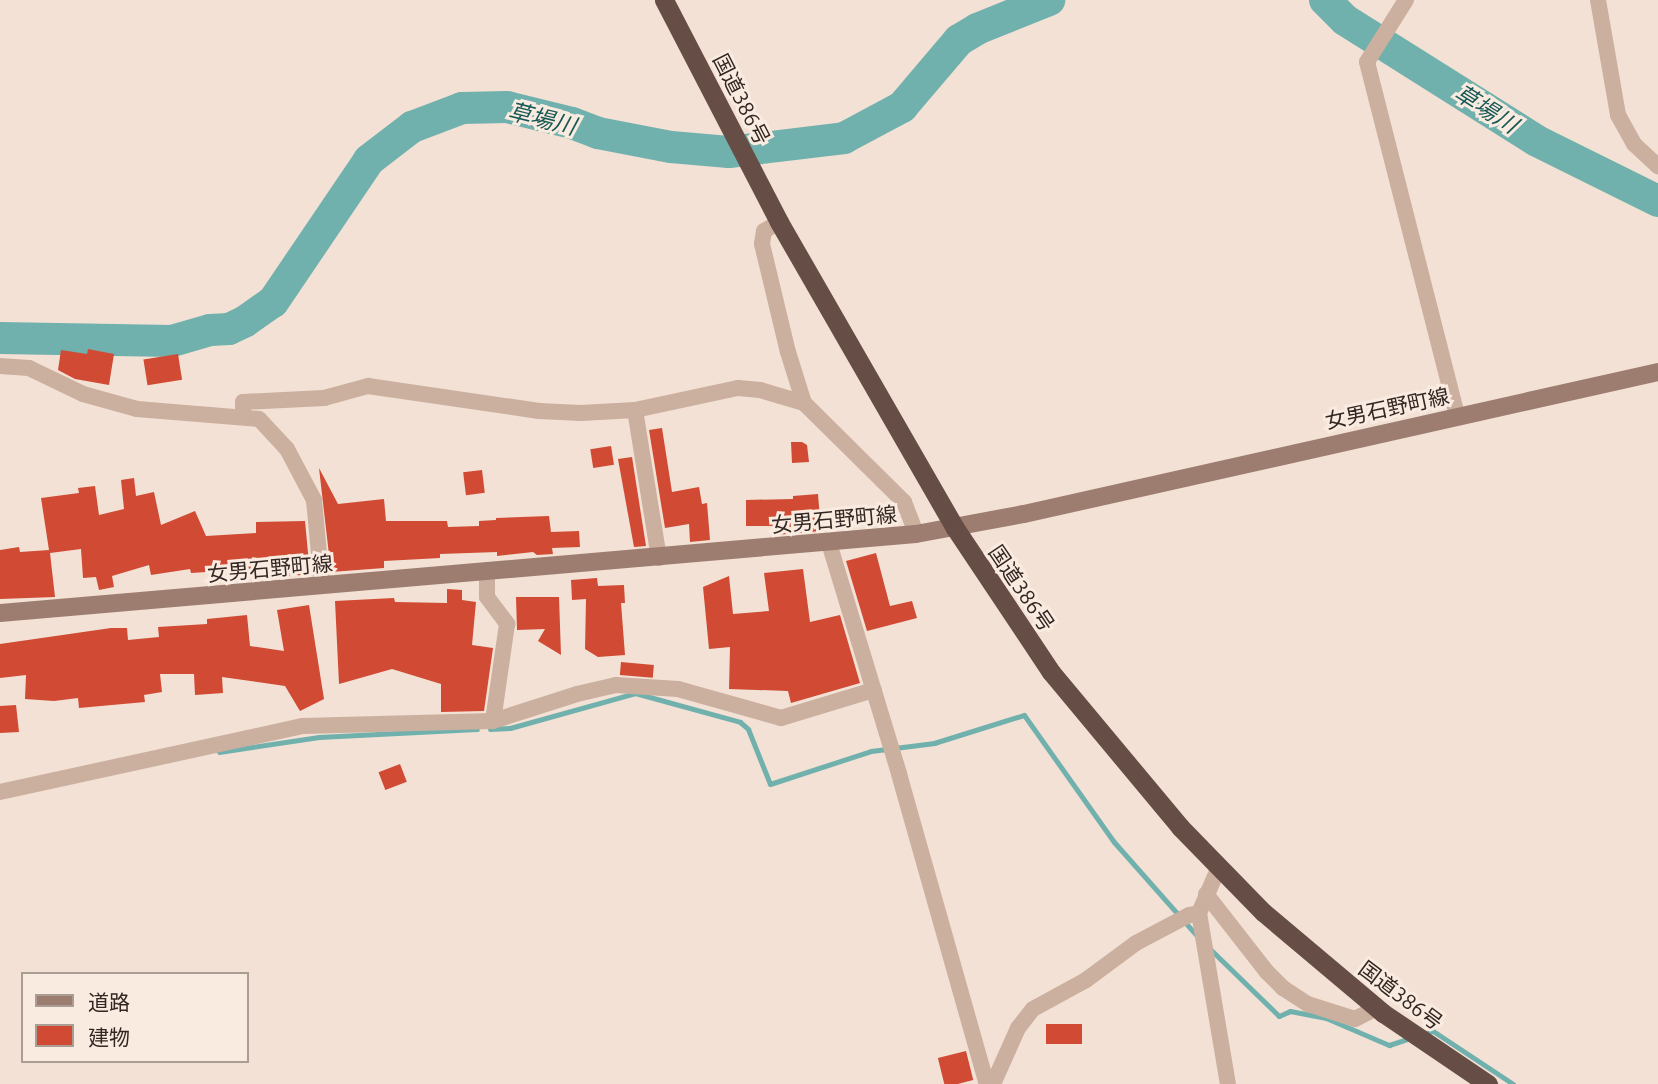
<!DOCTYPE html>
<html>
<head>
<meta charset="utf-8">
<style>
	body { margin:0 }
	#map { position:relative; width:1658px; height:1084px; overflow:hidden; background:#f2e1d4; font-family:Ubuntu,"Noto Sans JP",sans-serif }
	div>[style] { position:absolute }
	.stream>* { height:5px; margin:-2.5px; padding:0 2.5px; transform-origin:2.5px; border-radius:2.5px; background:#71b1ad }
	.river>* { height:32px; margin:-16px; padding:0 16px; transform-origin:16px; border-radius:16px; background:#71b1ad }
	.building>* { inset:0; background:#d04a34; transform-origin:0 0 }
	.minor>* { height:16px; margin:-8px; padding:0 8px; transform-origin:8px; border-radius:8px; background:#cbaf9f }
	.secondary>* { height:18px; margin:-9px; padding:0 9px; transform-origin:9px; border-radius:9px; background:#9e7d71 }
	.trunk>* { height:19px; margin:-9.5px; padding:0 9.5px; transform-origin:9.5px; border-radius:9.5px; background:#664d46 }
	span { translate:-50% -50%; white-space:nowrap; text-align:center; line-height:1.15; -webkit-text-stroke:6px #faebe0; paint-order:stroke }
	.street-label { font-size:21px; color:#332723 }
	.water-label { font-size:23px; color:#165855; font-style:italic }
	.legend { position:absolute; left:21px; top:972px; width:228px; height:91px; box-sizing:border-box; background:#faebe0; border:2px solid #aa9d94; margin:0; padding:9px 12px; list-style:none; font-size:21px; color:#332723 }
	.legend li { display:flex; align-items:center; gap:14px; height:35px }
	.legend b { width:35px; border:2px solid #aa9d94 }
</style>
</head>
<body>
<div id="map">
	<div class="stream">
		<div style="left:490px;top:729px;width:20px;rotate:-3deg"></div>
		<div style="left:510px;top:728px;width:130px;rotate:-15.6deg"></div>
		<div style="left:635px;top:693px;width:109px;rotate:15.4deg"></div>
		<div style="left:740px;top:722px;width:11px;rotate:41deg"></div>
		<div style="left:748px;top:729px;width:59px;rotate:68.2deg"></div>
		<div style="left:770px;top:784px;width:106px;rotate:-18.1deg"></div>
		<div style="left:871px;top:751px;width:64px;rotate:-7.2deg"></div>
		<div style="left:934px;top:743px;width:94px;rotate:-17.3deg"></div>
		<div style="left:1024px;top:715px;width:156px;rotate:54.7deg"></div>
		<div style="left:1114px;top:842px;width:127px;rotate:48.5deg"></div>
		<div style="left:219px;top:752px;width:101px;rotate:-8.5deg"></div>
		<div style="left:319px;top:737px;width:158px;rotate:-2.9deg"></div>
		<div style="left:1210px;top:949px;width:96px;rotate:44.2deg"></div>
		<div style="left:1279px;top:1016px;width:12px;rotate:-24deg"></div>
		<div style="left:1290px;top:1011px;width:37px;rotate:11deg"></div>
		<div style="left:1326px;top:1018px;width:69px;rotate:23.2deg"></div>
		<div style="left:1389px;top:1045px;width:22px;rotate:-18deg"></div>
		<div style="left:1422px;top:1034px;width:11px;rotate:-15deg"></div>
		<div style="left:1433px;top:1031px;width:96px;rotate:33.5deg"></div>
	</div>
	<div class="river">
		<div style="left:1325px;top:0;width:28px;rotate:45deg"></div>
		<div style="left:1345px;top:20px;width:227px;rotate:32.2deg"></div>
		<div style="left:1537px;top:141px;width:135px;rotate:26.4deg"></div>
		<div style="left:0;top:338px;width:172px;rotate:1deg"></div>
		<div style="left:172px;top:341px;width:40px;rotate:-16deg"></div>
		<div style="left:210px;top:330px;width:19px;rotate:-3deg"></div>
		<div style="left:229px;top:329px;width:17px;rotate:-25deg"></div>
		<div style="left:244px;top:322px;width:35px;rotate:-35deg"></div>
		<div style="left:273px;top:302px;width:171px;rotate:-55.9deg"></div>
		<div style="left:369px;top:160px;width:54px;rotate:-37.5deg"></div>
		<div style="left:412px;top:127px;width:53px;rotate:-20.8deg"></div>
		<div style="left:462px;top:108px;width:45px;rotate:-1.3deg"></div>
		<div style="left:507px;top:107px;width:67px;rotate:13.8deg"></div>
		<div style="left:572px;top:123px;width:28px;rotate:21deg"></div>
		<div style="left:598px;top:133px;width:74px;rotate:10.9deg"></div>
		<div style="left:671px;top:147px;width:58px;rotate:4.9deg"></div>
		<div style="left:729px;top:152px;width:116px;rotate:-6.9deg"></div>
		<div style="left:844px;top:138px;width:66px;rotate:-28.1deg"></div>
		<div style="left:902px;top:107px;width:88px;rotate:-49.6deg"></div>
		<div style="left:959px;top:40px;width:21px;rotate:-31deg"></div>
		<div style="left:977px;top:29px;width:78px;rotate:-21.9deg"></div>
	</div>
	<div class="building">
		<div style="clip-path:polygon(88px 349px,114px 354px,109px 385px,75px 379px,58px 370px,61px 350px,87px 354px)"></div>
		<div style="left:178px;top:354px;width:26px;height:35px;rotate:81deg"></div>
		<div style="clip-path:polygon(662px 428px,672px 492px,699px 487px,702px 504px,707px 503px,710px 540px,690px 542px,689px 524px,665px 528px,649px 430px)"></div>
		<div style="clip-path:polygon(791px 442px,802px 442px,807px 445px,809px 462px,792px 463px)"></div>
		<div style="left:611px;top:446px;width:19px;height:21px;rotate:81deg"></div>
		<div style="clip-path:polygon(632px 457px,646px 546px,634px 547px,618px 459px)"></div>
		<div style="clip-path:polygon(319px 468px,338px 504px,384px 499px,386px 521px,447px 521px,448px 527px,479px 526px,479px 521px,496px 520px,496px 518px,549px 516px,551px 532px,579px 531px,580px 547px,552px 548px,553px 554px,537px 555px,533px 552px,497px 556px,497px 552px,440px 554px,440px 558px,384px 561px,384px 568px,331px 572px)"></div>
		<div style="left:482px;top:470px;width:23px;height:19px;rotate:83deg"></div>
		<div style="clip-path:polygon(134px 478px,136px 496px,154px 492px,161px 525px,195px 511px,206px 536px,256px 533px,256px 522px,305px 521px,310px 574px,282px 577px,281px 562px,252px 557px,253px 569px,191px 573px,190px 569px,151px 575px,149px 565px,112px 576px,114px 587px,99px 590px,96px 577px,83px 578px,81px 549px,50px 553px,55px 597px,0 599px,0 550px,19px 547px,20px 552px,49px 550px,41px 498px,79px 493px,78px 488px,95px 486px,99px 515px,124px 509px,121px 480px)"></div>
		<div style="clip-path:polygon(818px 494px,821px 531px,775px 535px,774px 526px,746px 526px,746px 500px,793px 499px,793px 496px)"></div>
		<div style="clip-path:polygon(876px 553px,890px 606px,912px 601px,917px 618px,867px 631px,846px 561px)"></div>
		<div style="clip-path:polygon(803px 569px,810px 622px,840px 615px,860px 683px,791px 703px,788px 691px,729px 689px,730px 647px,709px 649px,703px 587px,729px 576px,733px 614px,769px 611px,764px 573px)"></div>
		<div style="clip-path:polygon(597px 578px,598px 586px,624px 585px,625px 603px,621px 603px,625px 655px,598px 657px,585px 649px,586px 599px,572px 600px,571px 580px)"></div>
		<div style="clip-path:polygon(447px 589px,462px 590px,462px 600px,476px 602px,472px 645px,493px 648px,484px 711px,441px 712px,441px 684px,392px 669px,339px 684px,335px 601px,394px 598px,395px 602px,447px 603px)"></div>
		<div style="clip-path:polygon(516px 597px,559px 597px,561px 655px,538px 641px,545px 629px,517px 630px)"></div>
		<div style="clip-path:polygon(309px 605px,324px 699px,300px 711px,285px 686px,222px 677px,223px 693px,195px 695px,194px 674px,160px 674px,162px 692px,144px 695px,145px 702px,79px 708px,78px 698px,54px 701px,25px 699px,26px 675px,0 678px,0 644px,111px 628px,127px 628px,128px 640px,159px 637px,158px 627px,207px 624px,207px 619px,247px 615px,250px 646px,284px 651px,277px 610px)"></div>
		<div style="left:621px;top:662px;width:33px;height:13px;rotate:5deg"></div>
		<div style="clip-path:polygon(16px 705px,19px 732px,0 733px,0 706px)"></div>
		<div style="left:400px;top:764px;width:19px;height:23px;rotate:69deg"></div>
		<div style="left:1046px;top:1024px;width:36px;height:20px"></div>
		<div style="left:966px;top:1051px;width:30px;height:29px;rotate:76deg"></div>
	</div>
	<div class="minor">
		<div style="left:1406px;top:0;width:73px;rotate:122.2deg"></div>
		<div style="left:1367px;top:62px;width:365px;rotate:75.7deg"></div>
		<div style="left:1598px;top:0;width:117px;rotate:80.1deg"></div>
		<div style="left:1618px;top:115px;width:33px;rotate:61deg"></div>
		<div style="left:1634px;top:144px;width:33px;rotate:43deg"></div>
		<div style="left:779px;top:222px;width:17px;rotate:149deg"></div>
		<div style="left:764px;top:231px;width:13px;rotate:99deg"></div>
		<div style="left:762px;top:244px;width:111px;rotate:76.5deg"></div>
		<div style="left:788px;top:352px;width:53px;rotate:72.6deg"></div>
		<div style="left:804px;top:403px;width:141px;rotate:44.7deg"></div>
		<div style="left:904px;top:502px;width:34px;rotate:69deg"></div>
		<div style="left:0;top:366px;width:29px;rotate:4deg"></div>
		<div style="left:29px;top:368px;width:60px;rotate:25.7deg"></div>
		<div style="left:83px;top:394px;width:56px;rotate:15.5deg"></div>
		<div style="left:137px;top:409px;width:122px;rotate:4.7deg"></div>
		<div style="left:259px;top:419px;width:41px;rotate:47deg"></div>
		<div style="left:287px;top:449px;width:58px;rotate:62.1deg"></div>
		<div style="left:314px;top:500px;width:86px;rotate:84.7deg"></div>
		<div style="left:635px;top:410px;width:150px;rotate:80.8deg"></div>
		<div style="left:243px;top:416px;width:14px;rotate:-90deg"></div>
		<div style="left:243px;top:402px;width:81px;rotate:-2.8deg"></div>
		<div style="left:324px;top:398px;width:46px;rotate:-15.3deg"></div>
		<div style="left:368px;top:386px;width:173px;rotate:8.3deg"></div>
		<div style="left:539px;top:411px;width:42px;rotate:2.7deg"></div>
		<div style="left:581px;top:413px;width:54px;rotate:-3.2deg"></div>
		<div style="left:635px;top:410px;width:105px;rotate:-12.1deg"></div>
		<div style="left:738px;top:388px;width:22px;rotate:5deg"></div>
		<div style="left:760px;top:390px;width:46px;rotate:16.5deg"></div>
		<div style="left:829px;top:543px;width:241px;rotate:73.1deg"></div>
		<div style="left:899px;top:774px;width:322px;rotate:74.2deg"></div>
		<div style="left:487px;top:573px;width:24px;rotate:90deg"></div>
		<div style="left:487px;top:597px;width:34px;rotate:53deg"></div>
		<div style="left:507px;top:624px;width:98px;rotate:98.2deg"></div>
		<div style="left:0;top:792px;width:309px;rotate:-12.3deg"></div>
		<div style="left:302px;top:726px;width:191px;rotate:-1.5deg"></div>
		<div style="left:493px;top:721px;width:88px;rotate:-17.8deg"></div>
		<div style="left:577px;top:694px;width:40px;rotate:-13deg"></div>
		<div style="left:616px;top:685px;width:62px;rotate:3.7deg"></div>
		<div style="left:678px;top:689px;width:107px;rotate:15.7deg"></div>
		<div style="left:781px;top:718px;width:97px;rotate:-16.8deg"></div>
		<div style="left:1219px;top:867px;width:50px;rotate:113.5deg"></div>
		<div style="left:1199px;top:913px;width:173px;rotate:80.4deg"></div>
		<div style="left:1206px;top:894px;width:99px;rotate:52deg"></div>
		<div style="left:1267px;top:972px;width:23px;rotate:45deg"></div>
		<div style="left:1283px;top:988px;width:30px;rotate:33deg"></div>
		<div style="left:1308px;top:1004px;width:49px;rotate:17.7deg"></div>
		<div style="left:1355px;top:1019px;width:25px;rotate:-27deg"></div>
		<div style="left:993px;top:1084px;width:61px;rotate:-65.9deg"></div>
		<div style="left:1018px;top:1028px;width:24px;rotate:-52deg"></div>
		<div style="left:1033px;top:1009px;width:60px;rotate:-28.7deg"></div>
		<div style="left:1086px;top:980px;width:62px;rotate:-36.5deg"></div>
		<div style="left:1136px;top:943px;width:60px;rotate:-27.8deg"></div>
		<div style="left:1189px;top:915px;width:10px;rotate:-11deg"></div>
	</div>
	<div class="secondary">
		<div style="left:0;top:613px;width:919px;rotate:-4.93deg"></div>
		<div style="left:916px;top:534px;width:110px;rotate:-10.5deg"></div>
		<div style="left:1024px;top:514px;width:650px;rotate:-12.62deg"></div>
	</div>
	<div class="trunk">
		<div style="left:664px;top:0;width:250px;rotate:62.6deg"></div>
		<div style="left:779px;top:222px;width:353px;rotate:60.1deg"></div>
		<div style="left:955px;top:528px;width:173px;rotate:56.3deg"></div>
		<div style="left:1051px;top:672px;width:202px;rotate:50.2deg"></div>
		<div style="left:1180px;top:827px;width:119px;rotate:45.7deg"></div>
		<div style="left:1263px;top:912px;width:157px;rotate:40.1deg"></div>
		<div style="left:1383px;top:1013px;width:127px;rotate:34.1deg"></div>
	</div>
	<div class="street-label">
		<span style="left:742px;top:99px;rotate:63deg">国道386号</span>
		<span style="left:1387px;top:408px;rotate:-12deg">女男石野町線</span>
		<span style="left:834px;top:519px;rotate:-5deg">女男石野町線</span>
		<span style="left:270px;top:568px;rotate:-5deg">女男石野町線</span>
		<span style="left:1022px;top:588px;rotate:56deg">国道386号</span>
		<span style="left:1401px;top:995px;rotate:37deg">国道386号</span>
	</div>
	<div class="water-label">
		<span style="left:1486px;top:109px;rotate:32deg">草場川</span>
		<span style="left:542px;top:119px;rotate:14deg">草場川</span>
	</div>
	<ul class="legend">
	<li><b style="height:9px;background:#9e7d71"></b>道路</li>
	<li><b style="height:19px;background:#d04a34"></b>建物</li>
	</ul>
</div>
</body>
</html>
